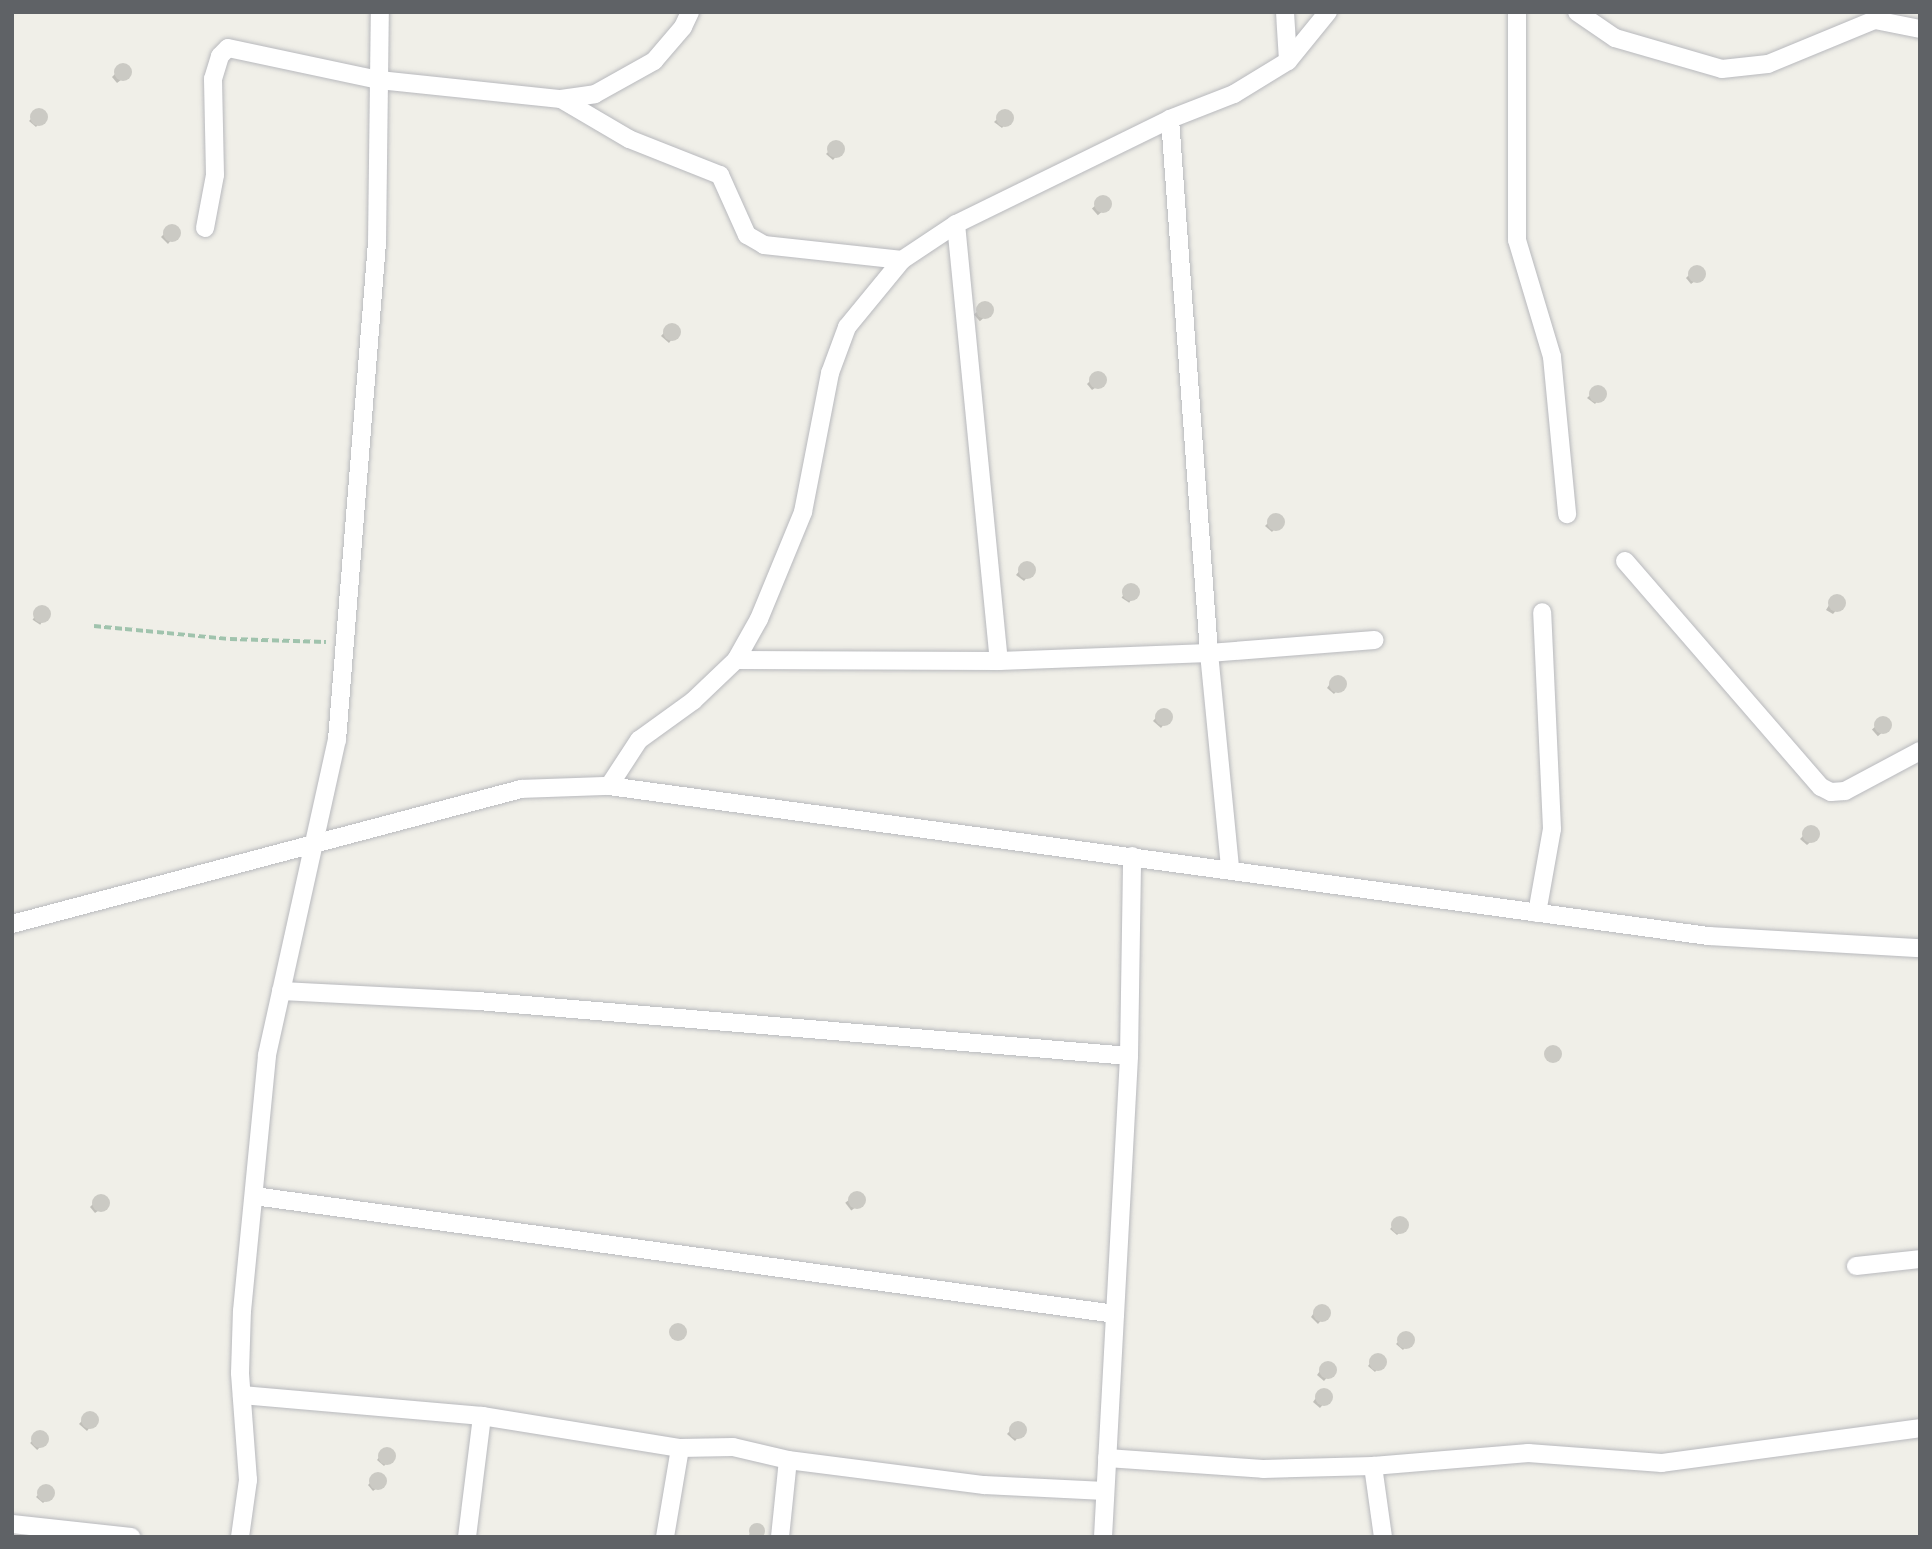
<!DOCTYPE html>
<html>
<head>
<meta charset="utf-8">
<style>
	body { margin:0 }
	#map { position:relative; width:1932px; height:1549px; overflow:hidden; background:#f0efe8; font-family:Karla,sans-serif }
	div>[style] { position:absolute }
	.shadow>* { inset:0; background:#0003; transform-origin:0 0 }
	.building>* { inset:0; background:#cbcac4 }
	.round { border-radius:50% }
	.path>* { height:3.5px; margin-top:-1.75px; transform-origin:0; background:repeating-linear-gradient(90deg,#a0c3ad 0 7px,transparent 0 10.5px) }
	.roads { filter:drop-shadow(0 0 2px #b8b9bd) drop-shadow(0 0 2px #b8b9bd) }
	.minor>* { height:18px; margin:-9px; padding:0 9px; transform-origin:9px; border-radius:9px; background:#fff }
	span { translate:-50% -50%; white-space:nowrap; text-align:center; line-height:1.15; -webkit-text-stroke:6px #fff; paint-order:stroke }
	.frame { position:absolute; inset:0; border:14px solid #5f6266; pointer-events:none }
</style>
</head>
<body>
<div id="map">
	<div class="shadow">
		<div style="clip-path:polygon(123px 66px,130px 73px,117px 83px,112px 77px)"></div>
		<div style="clip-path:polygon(40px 110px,46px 115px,36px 127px,29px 121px)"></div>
		<div style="clip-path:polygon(1006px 111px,1012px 116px,1002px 128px,994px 122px)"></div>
		<div style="clip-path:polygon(837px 143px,843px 148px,833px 160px,826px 154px)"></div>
		<div style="left:1104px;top:198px;width:9px;height:16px;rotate:49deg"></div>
		<div style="clip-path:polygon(172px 226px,178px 231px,168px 244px,161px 237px)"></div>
		<div style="clip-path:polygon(1697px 267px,1703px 275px,1691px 284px,1686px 278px)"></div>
		<div style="left:986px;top:304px;width:9px;height:16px;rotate:49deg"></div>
		<div style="clip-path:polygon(670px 326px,678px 331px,669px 343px,661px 336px)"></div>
		<div style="clip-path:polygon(1098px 373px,1105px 381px,1092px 390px,1087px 384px)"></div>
		<div style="clip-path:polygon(1599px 387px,1605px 392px,1595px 404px,1587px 398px)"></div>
		<div style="clip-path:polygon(1276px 515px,1282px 520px,1272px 532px,1265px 526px)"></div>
		<div style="clip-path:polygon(1025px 564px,1034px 569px,1024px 581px,1016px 575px)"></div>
		<div style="left:1129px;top:586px;width:9px;height:14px;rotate:32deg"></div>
		<div style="clip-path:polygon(1834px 597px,1843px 602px,1833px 614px,1826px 610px)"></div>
		<div style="left:40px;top:608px;width:9px;height:14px;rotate:32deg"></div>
		<div style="clip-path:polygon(1335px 677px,1344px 682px,1334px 694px,1327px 688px)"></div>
		<div style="clip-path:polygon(1162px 711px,1170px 716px,1161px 728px,1153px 721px)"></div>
		<div style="left:1884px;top:719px;width:9px;height:16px;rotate:49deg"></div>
		<div style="clip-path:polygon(1811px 828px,1817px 836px,1807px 845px,1800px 839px)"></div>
		<div style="clip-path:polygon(1551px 1047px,1559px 1053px,1554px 1060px,1546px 1053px)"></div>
		<div style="left:858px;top:1193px;width:10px;height:16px;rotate:53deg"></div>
		<div style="clip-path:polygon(101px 1196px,108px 1204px,95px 1213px,90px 1207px)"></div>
		<div style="clip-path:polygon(1401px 1218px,1407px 1226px,1397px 1235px,1390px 1229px)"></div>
		<div style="clip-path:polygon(1319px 1306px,1328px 1312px,1318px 1324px,1311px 1317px)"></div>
		<div style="clip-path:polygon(676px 1325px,684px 1331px,679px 1338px,671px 1331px)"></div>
		<div style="clip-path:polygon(1407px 1333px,1413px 1338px,1403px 1350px,1396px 1344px)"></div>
		<div style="clip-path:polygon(1376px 1355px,1385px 1360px,1375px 1372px,1368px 1366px)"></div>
		<div style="clip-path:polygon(1325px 1364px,1334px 1369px,1324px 1381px,1317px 1375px)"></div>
		<div style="clip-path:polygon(1321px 1391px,1330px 1396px,1320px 1408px,1313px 1402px)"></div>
		<div style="clip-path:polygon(88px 1414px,96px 1419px,87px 1431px,79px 1424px)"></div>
		<div style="clip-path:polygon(1016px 1424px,1025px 1429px,1015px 1441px,1007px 1434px)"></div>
		<div style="left:40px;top:1433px;width:10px;height:14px;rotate:45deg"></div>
		<div style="clip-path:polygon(385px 1449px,394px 1455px,384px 1466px,377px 1460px)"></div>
		<div style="clip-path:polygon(379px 1474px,385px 1482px,373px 1491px,368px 1485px)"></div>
		<div style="clip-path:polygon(47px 1486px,53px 1494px,43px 1503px,36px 1497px)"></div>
		<div style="clip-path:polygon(757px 1527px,761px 1537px,747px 1537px)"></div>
	</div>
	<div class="building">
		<div class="round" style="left:114px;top:63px;width:18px;height:18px"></div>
		<div class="round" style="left:30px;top:108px;width:18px;height:18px"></div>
		<div class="round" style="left:996px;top:109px;width:18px;height:18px"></div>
		<div class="round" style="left:827px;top:140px;width:18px;height:18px"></div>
		<div class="round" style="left:1094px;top:195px;width:18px;height:18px"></div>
		<div class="round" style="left:163px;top:224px;width:18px;height:18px"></div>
		<div class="round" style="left:1688px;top:265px;width:18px;height:18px"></div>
		<div class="round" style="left:976px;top:301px;width:18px;height:18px"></div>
		<div class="round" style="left:663px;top:323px;width:18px;height:18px"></div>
		<div class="round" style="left:1089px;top:371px;width:18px;height:18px"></div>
		<div class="round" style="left:1589px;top:385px;width:18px;height:18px"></div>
		<div class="round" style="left:1267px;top:513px;width:18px;height:18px"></div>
		<div class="round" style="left:1018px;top:561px;width:18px;height:18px"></div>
		<div class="round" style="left:1122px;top:583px;width:18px;height:18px"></div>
		<div class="round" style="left:1828px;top:594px;width:18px;height:18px"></div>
		<div class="round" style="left:33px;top:605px;width:18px;height:18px"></div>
		<div class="round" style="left:1329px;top:675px;width:18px;height:18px"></div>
		<div class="round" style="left:1155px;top:708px;width:18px;height:18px"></div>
		<div class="round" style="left:1874px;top:716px;width:18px;height:18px"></div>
		<div class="round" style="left:1802px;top:825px;width:18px;height:18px"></div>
		<div class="round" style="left:1544px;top:1045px;width:18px;height:18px"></div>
		<div class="round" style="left:848px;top:1191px;width:18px;height:18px"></div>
		<div class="round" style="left:92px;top:1194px;width:18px;height:18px"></div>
		<div class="round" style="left:1391px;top:1216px;width:18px;height:18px"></div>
		<div class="round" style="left:1313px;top:1304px;width:18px;height:18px"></div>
		<div class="round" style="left:669px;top:1323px;width:18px;height:18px"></div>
		<div class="round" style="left:1397px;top:1331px;width:18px;height:18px"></div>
		<div class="round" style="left:1369px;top:1353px;width:18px;height:18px"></div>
		<div class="round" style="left:1319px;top:1361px;width:18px;height:18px"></div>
		<div class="round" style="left:1315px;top:1388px;width:18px;height:18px"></div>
		<div class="round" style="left:81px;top:1411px;width:18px;height:18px"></div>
		<div class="round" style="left:1009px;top:1421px;width:18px;height:18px"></div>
		<div class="round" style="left:31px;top:1430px;width:18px;height:18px"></div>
		<div class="round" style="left:378px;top:1447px;width:18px;height:18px"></div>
		<div class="round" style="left:369px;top:1472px;width:18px;height:18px"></div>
		<div class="round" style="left:37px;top:1484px;width:18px;height:18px"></div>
		<div class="round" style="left:749px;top:1523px;width:16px;height:16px"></div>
	</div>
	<div class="path">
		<div style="left:94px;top:626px;width:137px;rotate:5.5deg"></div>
		<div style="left:230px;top:639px;width:96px;rotate:1.8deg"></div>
	</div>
	<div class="roads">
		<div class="minor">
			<div style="left:1285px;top:12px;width:49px;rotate:86.5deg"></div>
			<div style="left:1517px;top:12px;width:228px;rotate:90deg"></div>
			<div style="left:1517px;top:240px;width:122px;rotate:73.3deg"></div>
			<div style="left:1552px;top:357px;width:158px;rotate:84.5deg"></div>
			<div style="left:1577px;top:12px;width:46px;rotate:34.4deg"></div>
			<div style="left:1615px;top:38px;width:111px;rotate:16.2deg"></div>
			<div style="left:1722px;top:69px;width:46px;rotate:-6.2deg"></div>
			<div style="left:1768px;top:64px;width:116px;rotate:-22.4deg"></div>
			<div style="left:1875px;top:20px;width:46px;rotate:11.3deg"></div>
			<div style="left:561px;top:99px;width:79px;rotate:30.5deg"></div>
			<div style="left:629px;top:139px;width:98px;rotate:21.6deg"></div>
			<div style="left:720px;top:175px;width:66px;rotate:65.8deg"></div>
			<div style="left:747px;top:235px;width:20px;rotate:30deg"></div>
			<div style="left:764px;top:245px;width:139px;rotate:6.2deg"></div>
			<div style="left:1170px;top:119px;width:535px;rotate:85.82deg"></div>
			<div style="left:1209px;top:653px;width:217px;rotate:84.4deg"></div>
			<div style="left:956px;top:224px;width:439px;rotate:84.4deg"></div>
			<div style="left:205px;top:228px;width:54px;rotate:-79.3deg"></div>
			<div style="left:215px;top:175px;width:96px;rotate:-91.2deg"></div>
			<div style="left:213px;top:79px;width:24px;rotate:-73deg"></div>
			<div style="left:220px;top:56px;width:11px;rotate:-45deg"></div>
			<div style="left:228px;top:48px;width:154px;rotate:12deg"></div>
			<div style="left:379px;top:80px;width:183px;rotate:6deg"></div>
			<div style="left:561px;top:99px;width:34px;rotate:-8deg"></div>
			<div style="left:595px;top:94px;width:68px;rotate:-29.2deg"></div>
			<div style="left:654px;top:61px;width:45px;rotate:-49.5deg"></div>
			<div style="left:683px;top:27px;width:17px;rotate:-65deg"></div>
			<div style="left:1625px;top:561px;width:299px;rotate:49.1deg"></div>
			<div style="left:1821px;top:787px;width:11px;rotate:27deg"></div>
			<div style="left:1831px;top:792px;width:14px;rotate:-4deg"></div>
			<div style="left:1845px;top:791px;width:85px;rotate:-28.1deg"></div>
			<div style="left:736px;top:660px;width:263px;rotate:0.2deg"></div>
			<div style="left:999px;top:661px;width:210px;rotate:-2.2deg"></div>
			<div style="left:1209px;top:653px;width:166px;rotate:-4.5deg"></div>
			<div style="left:609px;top:786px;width:55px;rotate:-56.9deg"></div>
			<div style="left:639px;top:740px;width:67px;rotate:-35.8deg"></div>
			<div style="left:693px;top:701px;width:59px;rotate:-43.6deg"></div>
			<div style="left:736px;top:660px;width:47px;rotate:-60.7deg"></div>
			<div style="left:759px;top:619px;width:116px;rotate:-67.6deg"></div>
			<div style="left:803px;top:512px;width:142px;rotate:-79deg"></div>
			<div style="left:830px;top:373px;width:49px;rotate:-69.7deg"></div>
			<div style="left:847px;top:327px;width:87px;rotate:-50.6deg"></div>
			<div style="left:902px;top:260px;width:65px;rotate:-33.7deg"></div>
			<div style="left:956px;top:224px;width:238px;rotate:-26.1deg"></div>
			<div style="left:1170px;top:119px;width:69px;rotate:-21.3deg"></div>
			<div style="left:1234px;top:94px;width:63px;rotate:-31.4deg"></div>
			<div style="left:1288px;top:61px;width:63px;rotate:-50.8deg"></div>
			<div style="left:1537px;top:913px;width:85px;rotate:-79.9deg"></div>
			<div style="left:1552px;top:829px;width:217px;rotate:-92.6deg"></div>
			<div style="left:12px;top:924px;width:527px;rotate:-14.85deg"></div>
			<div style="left:521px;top:789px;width:88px;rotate:-2deg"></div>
			<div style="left:609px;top:786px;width:1110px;rotate:7.77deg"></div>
			<div style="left:1709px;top:936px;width:211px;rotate:3.3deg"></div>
			<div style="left:281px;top:991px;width:197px;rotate:2.9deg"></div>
			<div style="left:478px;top:1001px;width:653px;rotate:4.83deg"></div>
			<div style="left:254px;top:1196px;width:869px;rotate:7.8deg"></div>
			<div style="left:1856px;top:1266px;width:64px;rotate:-6.2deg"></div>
			<div style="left:242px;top:1395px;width:241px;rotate:5deg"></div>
			<div style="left:482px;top:1416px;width:201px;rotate:9.2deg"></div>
			<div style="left:680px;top:1448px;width:53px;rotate:-1.1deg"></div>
			<div style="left:733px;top:1447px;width:57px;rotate:13.3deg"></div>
			<div style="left:788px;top:1460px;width:198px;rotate:7.3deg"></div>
			<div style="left:984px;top:1485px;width:121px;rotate:2.8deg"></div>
			<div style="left:1107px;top:1458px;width:156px;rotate:4deg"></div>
			<div style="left:1263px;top:1469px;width:110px;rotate:-1.6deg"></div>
			<div style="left:1373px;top:1466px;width:156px;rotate:-4.8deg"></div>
			<div style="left:1528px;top:1453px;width:134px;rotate:4.3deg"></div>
			<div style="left:1662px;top:1463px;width:260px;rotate:-7.7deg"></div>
			<div style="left:1373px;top:1466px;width:72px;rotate:82deg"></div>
			<div style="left:12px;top:1524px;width:120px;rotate:6.2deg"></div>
			<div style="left:240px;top:1537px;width:58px;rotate:-82deg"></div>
			<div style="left:248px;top:1480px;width:107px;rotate:-94.3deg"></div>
			<div style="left:240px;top:1373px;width:62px;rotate:-88.2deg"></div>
			<div style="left:242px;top:1311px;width:257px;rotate:-84.4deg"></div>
			<div style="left:267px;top:1055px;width:323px;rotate:-77.5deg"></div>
			<div style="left:337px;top:740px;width:498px;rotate:-85.4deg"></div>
			<div style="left:377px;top:244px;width:232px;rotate:-89.3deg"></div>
			<div style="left:467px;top:1537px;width:122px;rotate:-82.9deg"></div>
			<div style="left:665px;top:1537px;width:90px;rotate:-80.4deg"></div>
			<div style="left:780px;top:1537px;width:77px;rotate:-84.1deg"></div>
			<div style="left:1103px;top:1537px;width:482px;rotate:-86.9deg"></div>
			<div style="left:1129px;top:1056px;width:200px;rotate:-89.1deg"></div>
		</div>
	</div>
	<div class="frame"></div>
</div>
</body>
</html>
